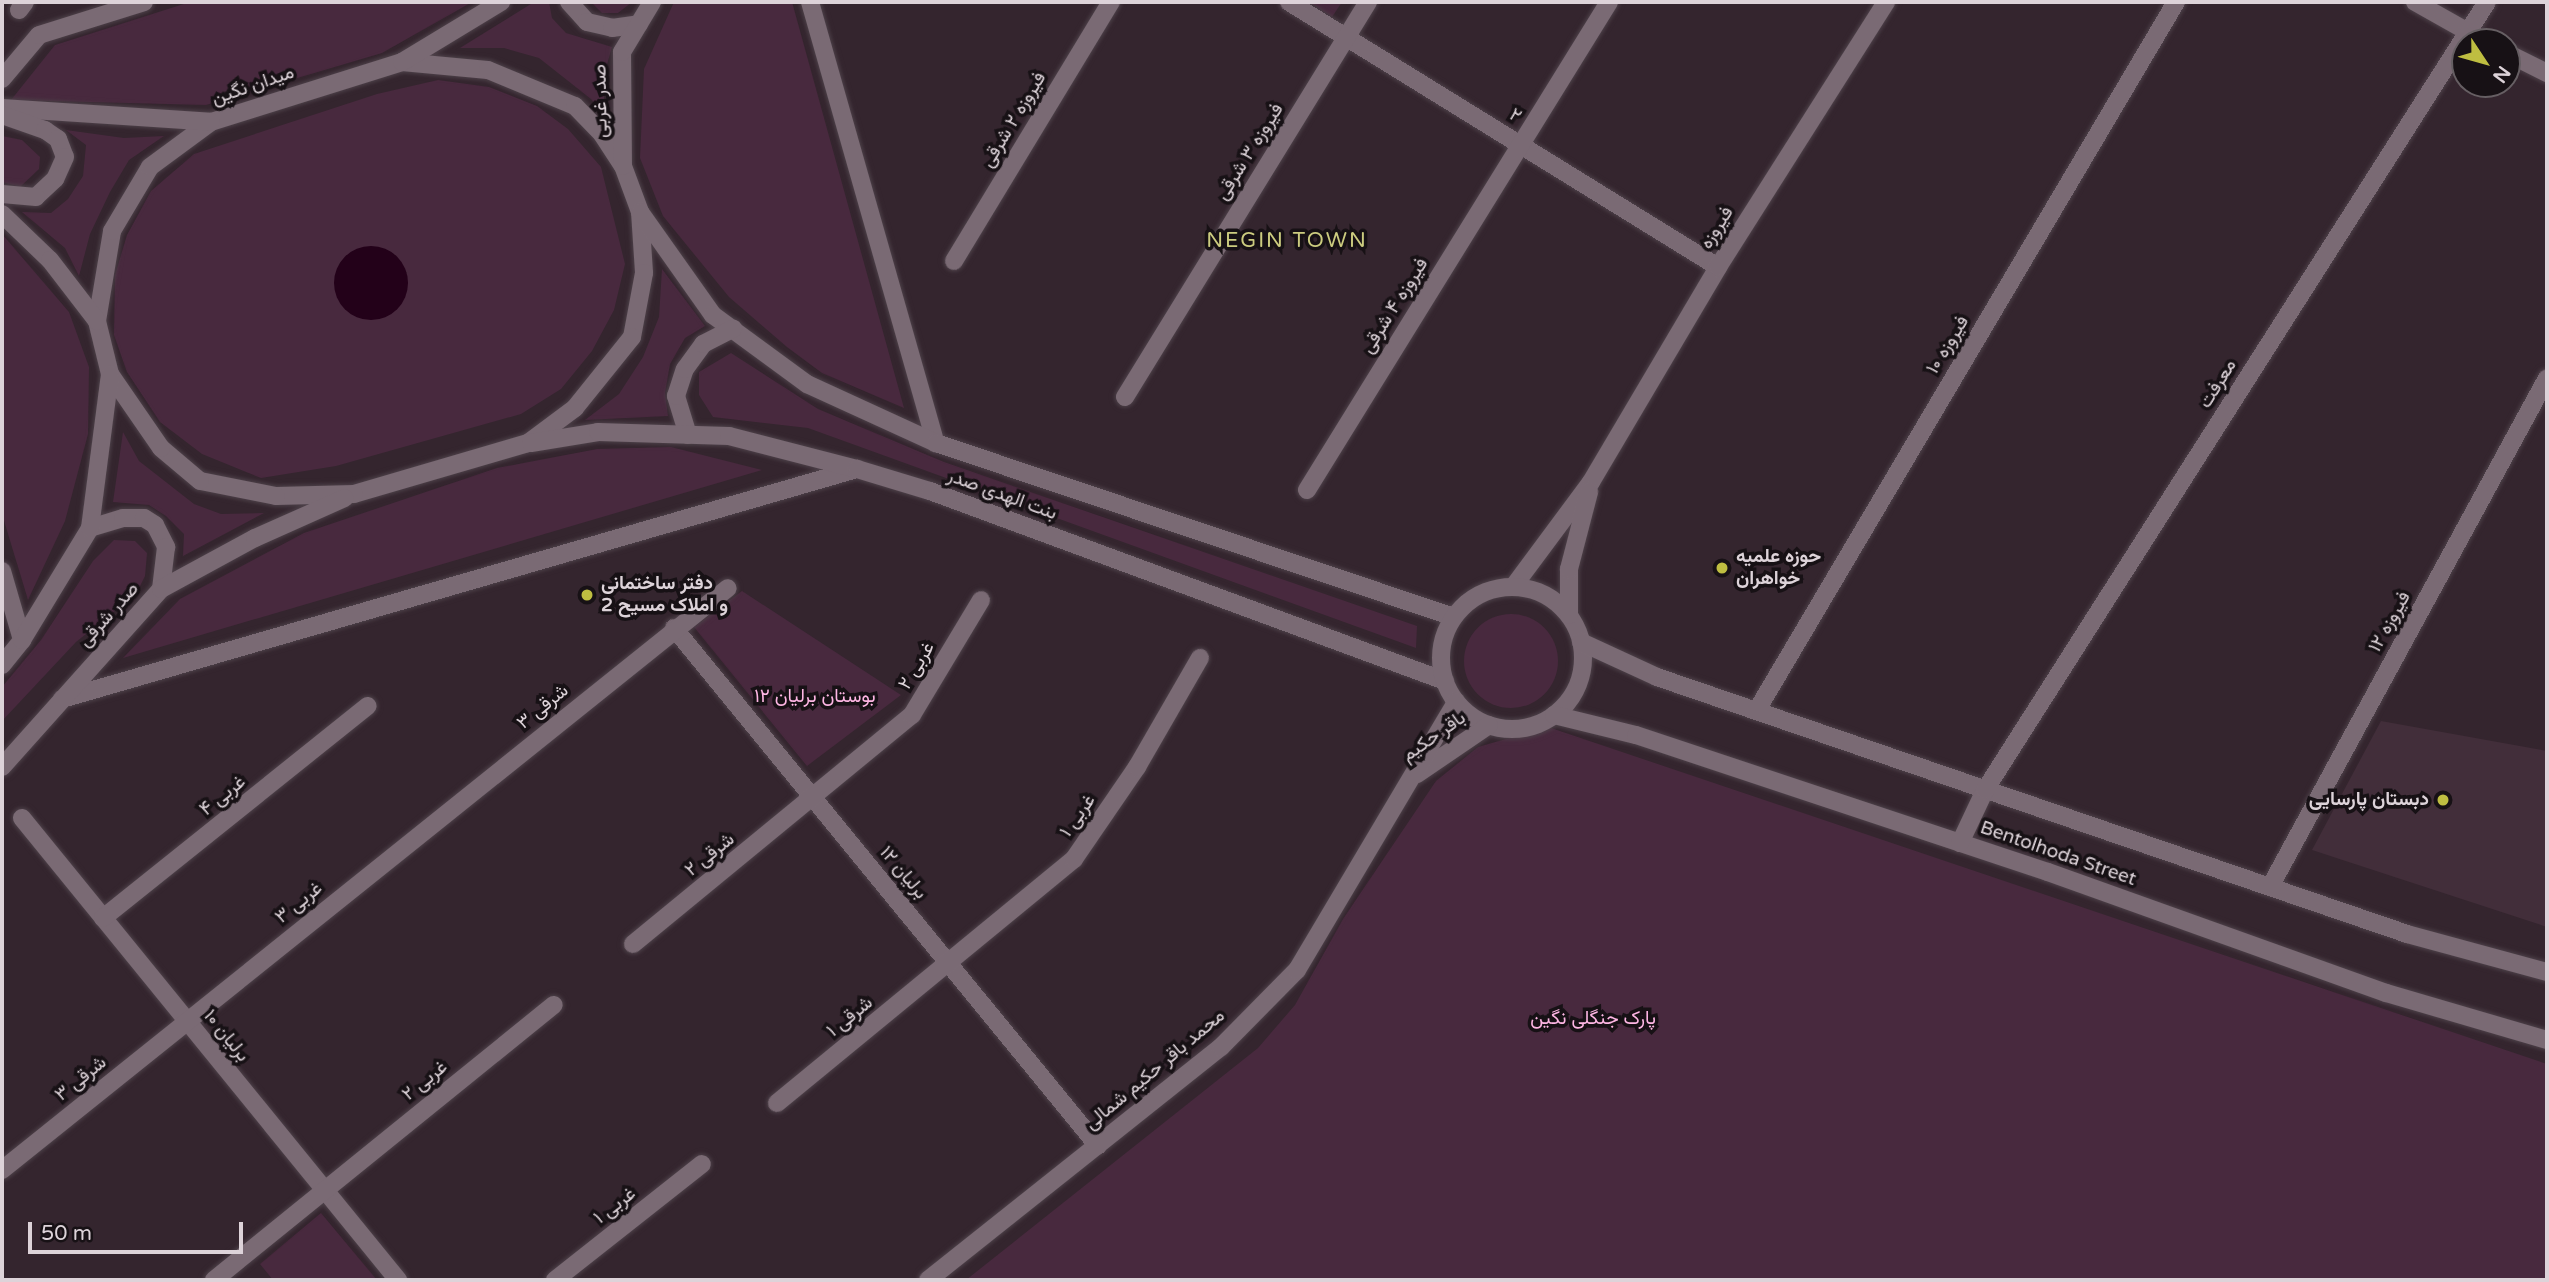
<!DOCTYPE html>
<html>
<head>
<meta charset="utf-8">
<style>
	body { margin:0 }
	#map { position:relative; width:2549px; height:1282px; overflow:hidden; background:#34252e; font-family:"Varela Round",Vazirmatn,sans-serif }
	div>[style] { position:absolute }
	.built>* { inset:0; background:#422e3a }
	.green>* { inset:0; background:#48293e }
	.round { border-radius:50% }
	.water>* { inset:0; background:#230119 }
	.roads { filter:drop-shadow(0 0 2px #4d4149) drop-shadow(0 0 2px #4d4149) }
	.street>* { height:18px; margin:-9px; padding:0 9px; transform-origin:9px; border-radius:9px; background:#7a6a74 }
	.secondary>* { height:18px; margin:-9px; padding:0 9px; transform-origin:9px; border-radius:9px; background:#7a6a74 }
	.secondary>.ring { margin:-9px; padding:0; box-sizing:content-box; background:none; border:18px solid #7a6a74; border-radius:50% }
	.dots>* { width:19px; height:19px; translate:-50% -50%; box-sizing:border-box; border:4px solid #171115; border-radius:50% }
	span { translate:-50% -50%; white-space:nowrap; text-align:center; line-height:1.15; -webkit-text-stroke:7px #171115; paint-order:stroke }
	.street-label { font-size:19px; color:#ddd3d9 }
	.poi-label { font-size:19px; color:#ddd3d9; font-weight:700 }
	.left { translate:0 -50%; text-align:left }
	.right { translate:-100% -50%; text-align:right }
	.park-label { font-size:19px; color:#feb6e4 }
	.neighbourhood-label { font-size:21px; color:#cccc7f; letter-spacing:2px }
	.frame { position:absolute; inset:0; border:4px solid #ddd3d9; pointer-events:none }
	.north { position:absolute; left:2451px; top:28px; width:70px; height:70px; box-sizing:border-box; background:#171115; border:2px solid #665f63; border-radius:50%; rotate:126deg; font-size:19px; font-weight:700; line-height:28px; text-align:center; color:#ddd3d9 }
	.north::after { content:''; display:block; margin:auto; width:24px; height:32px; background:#bfbe41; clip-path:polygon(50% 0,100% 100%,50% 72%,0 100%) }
	.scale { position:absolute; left:28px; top:1222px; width:215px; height:32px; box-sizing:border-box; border:4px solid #ddd3d9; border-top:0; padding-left:9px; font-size:21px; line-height:24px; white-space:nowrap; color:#ddd3d9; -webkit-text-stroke:5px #171115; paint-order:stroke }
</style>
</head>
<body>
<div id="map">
	<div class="built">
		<div style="clip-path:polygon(2381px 721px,2547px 751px,2547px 927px,2312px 850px)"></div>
	</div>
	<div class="green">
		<div style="clip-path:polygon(190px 2px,472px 2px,382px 53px,206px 105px,11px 100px,55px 45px)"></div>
		<div style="clip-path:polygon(534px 2px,549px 2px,552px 18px,566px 33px,612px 47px,604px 75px,604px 116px,591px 99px,539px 58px,504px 48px,460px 48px)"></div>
		<div style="clip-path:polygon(591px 2px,632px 2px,618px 13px,602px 13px)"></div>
		<div style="clip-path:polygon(674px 2px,792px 2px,904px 408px,822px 373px,787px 347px,729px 297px,663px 216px,640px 158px,644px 69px)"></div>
		<div style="clip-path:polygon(1309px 2px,1342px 2px,1332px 17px)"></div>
		<div style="clip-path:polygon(evenodd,438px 80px,489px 87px,537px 106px,568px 129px,601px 167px,625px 264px,614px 310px,592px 351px,561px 389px,521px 414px,336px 466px,261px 478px,202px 454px,160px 422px,127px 372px,114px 335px,115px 275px,127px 235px,151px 191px,194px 154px,377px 94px,438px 80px,393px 253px,407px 273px,335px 288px,339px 264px,347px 255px,393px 253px)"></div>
		<div style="clip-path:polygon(66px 130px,124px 138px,164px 136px,129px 160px,110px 192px,90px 234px,79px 276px,65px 248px,22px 212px,51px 213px,68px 199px,83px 176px,86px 145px)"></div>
		<div style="clip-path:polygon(2px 136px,22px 140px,40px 157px,39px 169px,20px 187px,2px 182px)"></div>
		<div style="clip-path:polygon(2px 234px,69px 312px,89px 367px,88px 434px,65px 521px,28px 600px,2px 514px)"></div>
		<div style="clip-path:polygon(662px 269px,705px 326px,685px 338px,670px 364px,665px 393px,668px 416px,585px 420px,619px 394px,643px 357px,659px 317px)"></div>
		<div style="clip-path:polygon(731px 353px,818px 409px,944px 462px,1417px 626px,1416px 648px,808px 428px,713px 417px,699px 395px,699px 372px)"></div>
		<div style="clip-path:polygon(123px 432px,139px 461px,194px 504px,221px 514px,264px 513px,183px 556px,184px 534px,166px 516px,149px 505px,113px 502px)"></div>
		<div style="clip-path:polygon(671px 447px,762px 470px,123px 658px,180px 599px,304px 533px,497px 468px,597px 449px)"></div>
		<div style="clip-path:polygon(114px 540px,135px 541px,147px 553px,145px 576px,136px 594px,76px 642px,2px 721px,2px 687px,41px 640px,93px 561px)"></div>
		<div style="clip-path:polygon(742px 591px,901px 695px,807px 766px,694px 627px)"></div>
		<div class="round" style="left:1464px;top:614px;width:94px;height:94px"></div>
		<div style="clip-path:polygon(1548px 727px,2547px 1064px,2547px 1280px,966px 1280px,1258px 1048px,1295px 1005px,1343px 919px,1436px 781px,1478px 747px)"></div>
		<div style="clip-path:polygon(321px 1213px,377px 1280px,273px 1280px,260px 1264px)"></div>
	</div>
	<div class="water">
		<div class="round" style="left:334px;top:246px;width:74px;height:74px"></div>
	</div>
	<div class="roads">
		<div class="street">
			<div style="left:810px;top:2px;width:459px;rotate:74.1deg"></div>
			<div style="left:1289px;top:2px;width:504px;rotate:31.7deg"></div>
			<div style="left:2415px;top:2px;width:81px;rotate:29.4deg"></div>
			<div style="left:19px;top:10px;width:10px;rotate:-53deg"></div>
			<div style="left:2507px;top:53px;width:45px;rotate:26.6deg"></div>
			<div style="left:2px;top:79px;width:57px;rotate:-49.9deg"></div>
			<div style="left:39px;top:35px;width:110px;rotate:-17.4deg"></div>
			<div style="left:954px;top:261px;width:303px;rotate:-58.8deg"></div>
			<div style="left:1125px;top:397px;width:464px;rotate:-58.4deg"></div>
			<div style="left:1307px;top:490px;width:574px;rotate:-58.25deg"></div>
			<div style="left:2px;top:571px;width:72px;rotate:73.8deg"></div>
			<div style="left:674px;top:628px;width:669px;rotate:50.7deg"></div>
			<div style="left:62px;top:699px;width:828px;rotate:-16.14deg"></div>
			<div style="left:1757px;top:710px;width:823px;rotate:-59.38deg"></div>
			<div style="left:22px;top:818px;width:596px;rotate:50.86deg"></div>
			<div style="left:2270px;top:887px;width:579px;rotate:-61.44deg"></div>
			<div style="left:103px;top:918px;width:339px;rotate:-38.7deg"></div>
			<div style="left:633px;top:944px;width:361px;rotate:-39.4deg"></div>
			<div style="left:912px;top:715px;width:134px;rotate:-59deg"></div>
			<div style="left:777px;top:1103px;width:384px;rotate:-39.4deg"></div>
			<div style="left:1074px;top:859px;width:112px;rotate:-55.6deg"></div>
			<div style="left:1137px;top:767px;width:126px;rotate:-60deg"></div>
			<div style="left:2px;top:1170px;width:930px;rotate:-38.72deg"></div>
			<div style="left:214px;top:1280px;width:437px;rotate:-39deg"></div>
			<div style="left:555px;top:1280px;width:187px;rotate:-38.3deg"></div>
		</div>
		<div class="secondary">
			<div style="left:569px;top:2px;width:27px;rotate:48deg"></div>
			<div style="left:587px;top:22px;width:26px;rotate:13deg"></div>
			<div style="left:612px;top:28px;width:27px;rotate:-8deg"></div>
			<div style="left:402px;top:62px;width:86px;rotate:5.3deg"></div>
			<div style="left:488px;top:70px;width:94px;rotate:22.5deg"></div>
			<div style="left:575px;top:106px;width:39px;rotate:46deg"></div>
			<div style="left:602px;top:134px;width:38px;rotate:57deg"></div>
			<div style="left:623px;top:166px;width:49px;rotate:69.7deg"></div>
			<div style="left:640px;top:212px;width:61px;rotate:86.2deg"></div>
			<div style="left:644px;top:273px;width:65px;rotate:100.6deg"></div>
			<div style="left:632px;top:337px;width:91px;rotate:128.8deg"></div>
			<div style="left:575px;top:408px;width:59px;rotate:143.3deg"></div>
			<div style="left:528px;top:443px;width:181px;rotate:163.7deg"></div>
			<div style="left:354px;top:494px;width:78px;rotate:178.5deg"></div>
			<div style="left:276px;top:496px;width:77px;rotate:-168.8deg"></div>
			<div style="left:200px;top:481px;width:51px;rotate:-139.8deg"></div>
			<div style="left:161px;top:448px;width:90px;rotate:-124.6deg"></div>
			<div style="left:110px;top:374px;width:55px;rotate:-103.8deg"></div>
			<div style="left:97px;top:321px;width:91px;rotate:-80.5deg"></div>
			<div style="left:112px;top:231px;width:74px;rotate:-59.3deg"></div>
			<div style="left:150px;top:167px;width:76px;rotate:-36.4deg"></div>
			<div style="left:211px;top:122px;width:200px;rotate:-17.4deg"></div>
			<div style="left:402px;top:62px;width:116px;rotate:-31.2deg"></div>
			<div style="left:2px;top:108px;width:209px;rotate:3.8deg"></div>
			<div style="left:2px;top:115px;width:46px;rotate:19.2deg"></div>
			<div style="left:45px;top:130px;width:16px;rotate:35deg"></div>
			<div style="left:58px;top:139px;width:19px;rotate:69deg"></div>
			<div style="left:65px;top:157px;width:24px;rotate:114deg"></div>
			<div style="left:55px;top:179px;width:26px;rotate:137deg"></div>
			<div style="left:36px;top:197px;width:34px;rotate:-175deg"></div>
			<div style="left:623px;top:166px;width:114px;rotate:-90.5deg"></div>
			<div style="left:622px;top:52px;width:58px;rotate:-59deg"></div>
			<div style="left:640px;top:212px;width:126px;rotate:54.7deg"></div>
			<div style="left:713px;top:315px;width:117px;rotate:36.3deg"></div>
			<div style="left:807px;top:384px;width:142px;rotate:24.6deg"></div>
			<div style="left:936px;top:443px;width:546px;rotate:18.57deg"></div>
			<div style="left:2px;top:214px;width:66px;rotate:43.8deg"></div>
			<div style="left:50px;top:260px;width:77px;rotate:52.4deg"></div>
			<div style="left:688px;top:435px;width:41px;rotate:-107.1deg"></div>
			<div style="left:676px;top:396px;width:28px;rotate:-72deg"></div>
			<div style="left:685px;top:369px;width:31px;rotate:-54deg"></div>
			<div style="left:703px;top:344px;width:34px;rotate:-27deg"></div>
			<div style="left:531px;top:443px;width:68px;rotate:-9.3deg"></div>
			<div style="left:598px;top:432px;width:131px;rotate:1.7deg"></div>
			<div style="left:729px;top:436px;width:132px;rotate:14.5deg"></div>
			<div style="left:857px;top:469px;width:76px;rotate:16.8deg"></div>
			<div style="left:930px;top:491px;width:549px;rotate:20.25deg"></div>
			<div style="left:90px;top:528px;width:34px;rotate:-17deg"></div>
			<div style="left:123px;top:518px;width:21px"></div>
			<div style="left:144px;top:518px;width:13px;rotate:32deg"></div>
			<div style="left:155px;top:525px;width:25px;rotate:63deg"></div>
			<div style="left:166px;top:547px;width:42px;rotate:96.8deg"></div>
			<div style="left:1513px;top:587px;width:131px;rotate:-53.4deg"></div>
			<div style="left:1591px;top:482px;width:250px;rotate:-59.4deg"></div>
			<div style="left:1718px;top:267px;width:314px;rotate:-57.6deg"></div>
			<div class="ring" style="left:1441px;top:587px;width:124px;height:124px"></div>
			<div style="left:1569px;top:615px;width:46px;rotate:-90deg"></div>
			<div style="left:1569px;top:569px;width:80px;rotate:-75.4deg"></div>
			<div style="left:1581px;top:642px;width:84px;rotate:24.7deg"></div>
			<div style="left:1657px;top:677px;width:793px;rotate:18.91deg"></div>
			<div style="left:2407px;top:934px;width:145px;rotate:15.2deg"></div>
			<div style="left:2px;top:665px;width:32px;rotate:-51deg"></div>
			<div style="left:22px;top:640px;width:131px;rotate:-58.7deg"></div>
			<div style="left:90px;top:528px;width:155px;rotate:-82.6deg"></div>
			<div style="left:1554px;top:715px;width:84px;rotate:13.7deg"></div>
			<div style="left:1636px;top:735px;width:434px;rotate:18.4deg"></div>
			<div style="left:2048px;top:872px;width:359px;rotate:19.7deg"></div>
			<div style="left:2386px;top:993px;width:168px;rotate:16.3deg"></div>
			<div style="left:2px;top:767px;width:239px;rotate:-48.2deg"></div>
			<div style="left:161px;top:589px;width:107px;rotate:-28.5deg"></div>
			<div style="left:255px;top:538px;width:98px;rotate:-24deg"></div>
			<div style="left:1417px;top:774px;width:87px;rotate:-34.2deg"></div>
			<div style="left:1960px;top:843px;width:59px;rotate:-64.7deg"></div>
			<div style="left:1985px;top:790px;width:934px;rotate:-57.5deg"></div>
			<div style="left:928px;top:1280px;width:374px;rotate:-38.5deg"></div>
			<div style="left:1221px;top:1047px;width:108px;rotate:-45.4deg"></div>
			<div style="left:1297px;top:970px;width:312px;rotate:-59.3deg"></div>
		</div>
	</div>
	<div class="dots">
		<div style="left:1722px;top:568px;background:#bfbe41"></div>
		<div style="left:587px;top:595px;background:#bfbe41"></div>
		<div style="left:2443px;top:800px;background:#bfbe41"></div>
	</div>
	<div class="street-label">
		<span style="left:253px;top:86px;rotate:-19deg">میدان نگین</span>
		<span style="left:601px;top:101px;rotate:-91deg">صدر غربی</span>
		<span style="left:1515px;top:116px;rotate:32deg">۲</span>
		<span style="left:1014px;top:120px;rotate:-59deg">فیروزه ۲ شرقی</span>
		<span style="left:1250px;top:152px;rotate:-58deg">فیروزه ۳ شرقی</span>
		<span style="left:1717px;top:228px;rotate:-58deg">فیروزه</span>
		<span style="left:1395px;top:306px;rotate:-58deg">فیروزه ۴ شرقی</span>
		<span style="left:1948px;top:345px;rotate:-59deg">فیروزه ۱۰</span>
		<span style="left:2218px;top:384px;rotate:-58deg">معرفت</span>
		<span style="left:1002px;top:495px;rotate:20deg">بنت الهدی صدر</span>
		<span style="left:109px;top:615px;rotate:-48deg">صدر شرقی</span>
		<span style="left:2390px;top:622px;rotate:-61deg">فیروزه ۱۲</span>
		<span style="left:917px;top:666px;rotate:-59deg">۲ غربی</span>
		<span style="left:543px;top:707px;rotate:-39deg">۳ شرقی</span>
		<span style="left:1434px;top:737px;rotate:-35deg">باقر حکیم</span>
		<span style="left:223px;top:796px;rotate:-39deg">۴ غربی</span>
		<span style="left:1078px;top:816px;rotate:-55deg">۱ غربی</span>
		<span style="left:2058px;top:854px;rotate:19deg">Bentolhoda Street</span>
		<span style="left:710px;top:855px;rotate:-39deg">۲ شرقی</span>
		<span style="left:903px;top:873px;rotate:50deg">برلیان ۱۲</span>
		<span style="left:299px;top:903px;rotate:-39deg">۳ غربی</span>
		<span style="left:850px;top:1017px;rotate:-39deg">۱ شرقی</span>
		<span style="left:226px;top:1036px;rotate:51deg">برلیان ۱۰</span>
		<span style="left:1155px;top:1070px;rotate:-40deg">محمد باقر حکیم شمالی</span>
		<span style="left:81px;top:1079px;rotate:-39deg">۳ شرقی</span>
		<span style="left:425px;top:1081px;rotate:-39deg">۲ غربی</span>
		<span style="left:615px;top:1206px;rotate:-38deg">۱ غربی</span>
	</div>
	<div class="poi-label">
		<span class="left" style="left:1736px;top:568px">حوزه علمیه<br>خواهران</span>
		<span class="left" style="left:601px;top:595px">دفتر ساختمانی<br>و املاک مسیح 2</span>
		<span class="right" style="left:2429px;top:800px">دبستان پارسایی</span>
	</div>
	<div class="park-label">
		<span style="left:815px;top:697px">بوستان برلیان ۱۲</span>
		<span style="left:1593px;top:1019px">پارک جنگلی نگین</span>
	</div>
	<div class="neighbourhood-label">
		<span style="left:1287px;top:241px">NEGIN TOWN</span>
	</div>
	<div class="frame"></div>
	<div class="north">N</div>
	<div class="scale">50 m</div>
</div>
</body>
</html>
